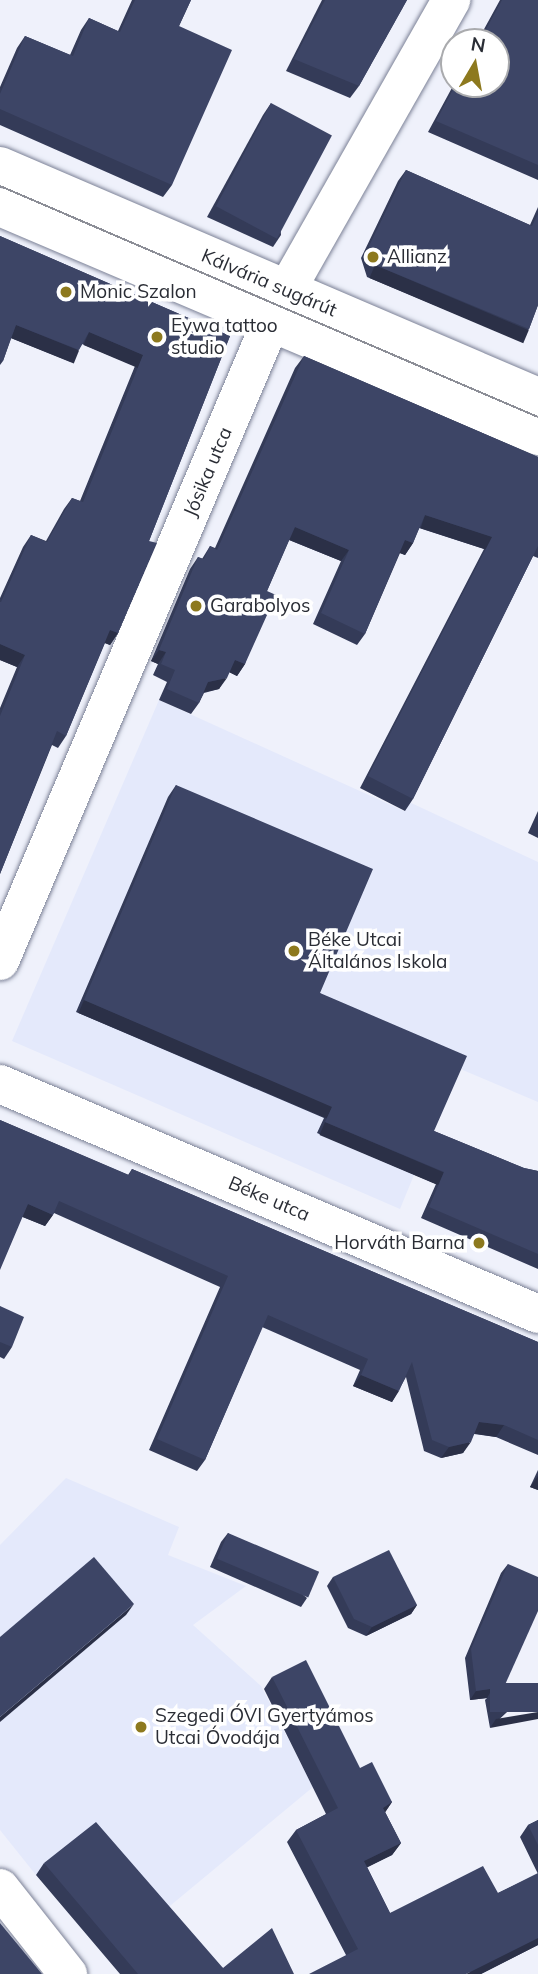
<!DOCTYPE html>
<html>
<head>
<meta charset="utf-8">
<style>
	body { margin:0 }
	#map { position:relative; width:538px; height:1974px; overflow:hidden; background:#eff1fb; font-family:Mulish,sans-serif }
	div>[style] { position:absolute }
	.built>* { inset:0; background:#e4e9fb }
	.roads { filter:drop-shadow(0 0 2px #7b8196) drop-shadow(0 0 2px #7b8196) }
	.street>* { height:38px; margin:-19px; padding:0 19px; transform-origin:19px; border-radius:19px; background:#fff }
	.secondary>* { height:38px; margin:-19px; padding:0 19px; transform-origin:19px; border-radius:19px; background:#fff }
	.tram>* { height:2px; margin:-1px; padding:0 1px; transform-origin:1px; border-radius:1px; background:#8c8e97 }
	.wall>* { inset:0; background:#343b58 }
	.shaded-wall>* { inset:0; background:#2b3047; transform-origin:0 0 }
	.building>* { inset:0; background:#3d4566; transform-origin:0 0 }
	.dots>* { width:19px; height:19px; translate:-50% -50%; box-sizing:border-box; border:4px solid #fff; border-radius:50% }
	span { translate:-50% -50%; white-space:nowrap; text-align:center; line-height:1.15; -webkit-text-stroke:7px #fff; paint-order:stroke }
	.poi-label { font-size:19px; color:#2a2d35 }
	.left { translate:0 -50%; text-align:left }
	.right { translate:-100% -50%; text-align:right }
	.street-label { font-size:19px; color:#2a2d35 }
	.north { position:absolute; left:440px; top:28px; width:70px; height:70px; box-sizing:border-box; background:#fff; border:2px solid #aaabae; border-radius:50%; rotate:10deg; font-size:19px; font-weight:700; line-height:28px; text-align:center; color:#2a2d35 }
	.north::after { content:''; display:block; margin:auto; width:24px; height:32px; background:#8d791e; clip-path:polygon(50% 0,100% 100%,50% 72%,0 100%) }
</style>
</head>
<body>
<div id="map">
	<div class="built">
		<div style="clip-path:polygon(159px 700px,404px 811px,409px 802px,538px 862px,538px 1102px,458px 1068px,400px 1209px,12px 1041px)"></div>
		<div style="clip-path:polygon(66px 1478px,179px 1527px,168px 1555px,246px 1586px,193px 1625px,261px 1686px,313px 1787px,159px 1915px,88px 1834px,36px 1875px,0 1830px,0 1545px)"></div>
	</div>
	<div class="roads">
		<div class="street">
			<div style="left:0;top:961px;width:712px;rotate:-67.03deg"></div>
			<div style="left:278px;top:305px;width:351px;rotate:-60.4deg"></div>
			<div style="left:0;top:1084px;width:585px;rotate:23.15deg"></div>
			<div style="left:0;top:1888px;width:110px;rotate:51.7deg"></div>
		</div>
		<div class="secondary">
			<div style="left:0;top:166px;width:585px;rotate:23.24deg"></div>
			<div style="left:0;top:207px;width:585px;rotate:23.06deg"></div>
		</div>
	</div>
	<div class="tram">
		<div style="left:0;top:186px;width:585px;rotate:23.24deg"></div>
	</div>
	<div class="wall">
		<div style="clip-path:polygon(132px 0,191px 0,179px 26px,172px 185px,163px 197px,0 125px,0 87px,17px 48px,25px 36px,70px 55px,81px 30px,89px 18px,118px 31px)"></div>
		<div style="clip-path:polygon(322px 0,407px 0,359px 86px,350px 98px,286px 71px)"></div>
		<div style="clip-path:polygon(500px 0,538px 0,538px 180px,428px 132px,454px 84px,496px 84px,496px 42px,477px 42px)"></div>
		<div style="clip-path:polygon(271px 103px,281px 235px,273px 247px,207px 217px,263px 115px)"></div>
		<div style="clip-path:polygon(406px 170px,530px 225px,538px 207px,538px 305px,529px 329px,521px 341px,367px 277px,361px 258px,398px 181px)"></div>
		<div style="clip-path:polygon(0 236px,230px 336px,149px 541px,118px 633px,110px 645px,105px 643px,66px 736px,58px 748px,52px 745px,0 874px,0 708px,17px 667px,0 660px,0 598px,23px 547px,31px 535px,46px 541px,64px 509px,72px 498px,80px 501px,135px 366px,82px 344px,71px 362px,11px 338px,3px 361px,0 365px)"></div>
		<div style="clip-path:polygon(304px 356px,538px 457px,538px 558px,533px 556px,413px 799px,405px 811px,360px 788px,484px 549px,419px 528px,413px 543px,405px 555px,400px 553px,365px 634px,357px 645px,313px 624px,341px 561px,289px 540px,267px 591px,245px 664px,237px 676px,229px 672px,219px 689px,204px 693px,199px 703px,191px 714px,159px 700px,167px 682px,153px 675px,158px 664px,151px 661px,190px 569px,198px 557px,202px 559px,210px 546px,215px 548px,295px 368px)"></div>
		<div style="clip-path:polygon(176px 785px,320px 993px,434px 1131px,524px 1168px,538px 1171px,538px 1269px,421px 1218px,436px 1184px,317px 1133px,324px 1118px,76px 1012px,168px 797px)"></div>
		<div style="clip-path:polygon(538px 811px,538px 838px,528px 833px)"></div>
		<div style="clip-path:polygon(0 1120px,128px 1175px,132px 1169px,538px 1342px,538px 1455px,496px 1437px,474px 1434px,463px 1453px,441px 1458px,424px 1451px,406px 1377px,392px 1402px,353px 1386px,360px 1370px,262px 1327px,205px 1460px,197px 1471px,149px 1450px,220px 1287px,54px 1213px,45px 1226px,23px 1217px)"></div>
		<div style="clip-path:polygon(0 1306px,12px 1347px,4px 1359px,0 1357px)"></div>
		<div style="clip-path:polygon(538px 1470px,538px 1490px,530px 1487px)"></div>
		<div style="clip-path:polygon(228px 1533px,307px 1598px,301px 1607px,210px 1567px,221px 1542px)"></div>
		<div style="clip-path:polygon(508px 1564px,503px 1689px,538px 1683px,490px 1728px,485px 1700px,487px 1698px,470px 1700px,465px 1658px,501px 1573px)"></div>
		<div style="clip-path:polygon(333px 1577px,417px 1605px,411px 1614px,366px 1636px,348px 1628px,327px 1586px)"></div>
		<div style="clip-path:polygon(272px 1677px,392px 1802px,385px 1812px,401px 1843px,392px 1855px,367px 1867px,390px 1913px,498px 1893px,538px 1874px,520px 1837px,528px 1825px,538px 1820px,538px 1945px,481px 1974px,346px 1955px,287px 1842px,296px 1830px,326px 1814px,264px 1689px)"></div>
		<div style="clip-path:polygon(44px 1863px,223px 1968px,294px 1974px,120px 1974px,36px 1875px)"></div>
	</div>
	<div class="shaded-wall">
		<div style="left:375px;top:265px;width:167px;height:14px;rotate:23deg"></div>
		<div style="left:16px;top:325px;width:68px;height:14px;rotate:22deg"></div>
		<div style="left:89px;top:332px;width:59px;height:14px;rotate:23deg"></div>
		<div style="left:425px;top:515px;width:71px;height:14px;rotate:18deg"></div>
		<div style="clip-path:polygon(295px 527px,349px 550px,341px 561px,287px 539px)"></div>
		<div style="clip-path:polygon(405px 540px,413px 543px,405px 555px,397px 552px)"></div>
		<div style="clip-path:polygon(110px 630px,118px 633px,110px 645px,102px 642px)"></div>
		<div style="clip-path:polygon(0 644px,25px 655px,17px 667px,0 660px)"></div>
		<div style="clip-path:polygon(159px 650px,166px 652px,158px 664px,151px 661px)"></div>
		<div style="clip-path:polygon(235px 660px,245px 664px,237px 676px,227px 671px)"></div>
		<div style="clip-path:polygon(227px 678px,219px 689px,200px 693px,208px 682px)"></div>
		<div style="left:84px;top:1000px;width:270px;height:14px;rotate:23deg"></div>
		<div style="left:325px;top:1122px;width:129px;height:14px;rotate:23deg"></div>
		<div style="clip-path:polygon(28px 1204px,53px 1215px,45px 1226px,20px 1216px)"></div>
		<div style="clip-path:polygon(361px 1375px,399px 1391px,392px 1402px,353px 1386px)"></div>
		<div style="clip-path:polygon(479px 1422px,504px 1425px,496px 1437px,471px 1433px)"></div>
		<div style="clip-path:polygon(471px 1442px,463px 1453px,441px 1458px,449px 1447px)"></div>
		<div style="clip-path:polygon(538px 1476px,538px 1490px,530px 1487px)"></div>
		<div style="clip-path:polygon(134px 1604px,126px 1615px,0 1722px,0 1717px)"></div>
		<div style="clip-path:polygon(417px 1605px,411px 1614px,366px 1636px,372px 1627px)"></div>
		<div style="clip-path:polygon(504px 1687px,498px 1696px,491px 1691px,487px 1698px,470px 1700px,476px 1691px)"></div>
		<div style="clip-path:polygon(538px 1712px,538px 1719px,490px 1728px,496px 1719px)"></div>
		<div style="clip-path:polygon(392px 1802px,384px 1814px,383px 1808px)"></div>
		<div style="clip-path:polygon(401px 1843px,392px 1855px,356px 1873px,364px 1861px)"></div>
		<div style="clip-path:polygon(538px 1938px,538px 1945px,481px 1974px,466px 1974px)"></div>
	</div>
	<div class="building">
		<div style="clip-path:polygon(135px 0,191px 0,179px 26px,232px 50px,172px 185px,0 109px,0 94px,25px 36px,73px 56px,89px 18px,120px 32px)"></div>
		<div style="clip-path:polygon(325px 0,407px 0,359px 86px,294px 59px)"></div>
		<div style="clip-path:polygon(502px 0,538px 0,538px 165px,436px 121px,456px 84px,496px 84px,496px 42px,479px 42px)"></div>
		<div style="left:271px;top:103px;width:69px;height:117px;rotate:28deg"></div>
		<div style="clip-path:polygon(406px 170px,532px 226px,538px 214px,538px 305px,529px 329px,375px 265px,369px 246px)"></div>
		<div style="clip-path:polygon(0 236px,230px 336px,149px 541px,157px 543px,118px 633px,110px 630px,66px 736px,57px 731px,0 874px,0 716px,25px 655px,0 644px,0 602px,1px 602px,31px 535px,47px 542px,72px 498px,83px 502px,143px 355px,89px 332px,79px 350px,16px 325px,3px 361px,0 360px)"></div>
		<div style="clip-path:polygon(304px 356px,538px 457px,538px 546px,413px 799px,368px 776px,492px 537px,425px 515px,413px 543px,405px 540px,365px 634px,321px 613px,349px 550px,295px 527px,267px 591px,276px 595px,245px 664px,235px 660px,227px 678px,208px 682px,199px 703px,167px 689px,175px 670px,161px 664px,166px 652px,159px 650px,198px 557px,204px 559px,210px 546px,217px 550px)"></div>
		<div style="clip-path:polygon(176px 785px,373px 869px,320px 993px,467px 1056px,434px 1131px,524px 1168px,538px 1171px,538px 1254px,429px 1207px,444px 1172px,325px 1122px,332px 1107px,84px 1000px)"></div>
		<div style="clip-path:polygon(0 1120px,129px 1175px,132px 1169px,538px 1342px,538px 1440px,504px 1425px,479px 1422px,471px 1442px,449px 1447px,432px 1440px,412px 1362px,399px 1391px,361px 1375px,368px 1359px,268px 1315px,205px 1460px,157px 1439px,228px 1276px,59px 1201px,53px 1215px,28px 1204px,0 1270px)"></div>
		<div style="clip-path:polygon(0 1306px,24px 1317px,12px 1347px,0 1342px)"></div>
		<div style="left:228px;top:1533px;width:99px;height:28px;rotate:23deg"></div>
		<div style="clip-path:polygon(389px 1550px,417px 1605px,372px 1627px,354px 1619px,333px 1577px)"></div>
		<div style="clip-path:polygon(94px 1557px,134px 1604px,0 1717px,0 1637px)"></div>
		<div style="clip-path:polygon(508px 1564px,538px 1577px,538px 1611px,504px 1687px,476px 1691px,471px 1649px)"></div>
		<div style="clip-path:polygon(306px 1660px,360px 1768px,372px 1762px,392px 1802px,383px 1808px,401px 1843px,364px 1861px,390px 1913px,483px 1866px,498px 1893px,538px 1873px,538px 1938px,466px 1974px,309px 1974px,358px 1949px,296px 1830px,338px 1808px,272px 1677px)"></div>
		<div style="left:538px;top:1683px;width:29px;height:48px;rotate:90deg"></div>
		<div style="clip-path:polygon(538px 1820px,538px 1845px,528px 1825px)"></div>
		<div style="clip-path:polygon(96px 1822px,223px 1968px,272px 1928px,294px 1974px,138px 1974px,44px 1863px)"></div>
		<div style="clip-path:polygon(0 1923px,42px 1974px,0 1974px)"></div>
	</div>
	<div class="dots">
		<div style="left:373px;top:257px;background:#8d791e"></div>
		<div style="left:66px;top:292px;background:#8d791e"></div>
		<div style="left:157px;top:337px;background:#8d791e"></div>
		<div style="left:196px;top:606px;background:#8d791e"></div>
		<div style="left:294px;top:951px;background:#8d791e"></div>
		<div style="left:479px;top:1243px;background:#8d791e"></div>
		<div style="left:141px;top:1727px;background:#8d791e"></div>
	</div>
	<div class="poi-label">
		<span class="left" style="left:387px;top:257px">Allianz</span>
		<span class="left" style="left:80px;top:292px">Monic Szalon</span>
		<span class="left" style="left:171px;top:337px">Eywa tattoo<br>studio</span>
		<span class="left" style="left:210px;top:606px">Garabolyos</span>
		<span class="left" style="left:308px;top:951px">Béke Utcai<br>Általános Iskola</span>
		<span class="right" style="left:465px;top:1243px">Horváth Barna</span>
		<span class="left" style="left:155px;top:1727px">Szegedi ÓVI Gyertyámos<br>Utcai Óvodája</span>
	</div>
	<div class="street-label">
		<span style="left:269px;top:283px;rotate:23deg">Kálvária sugárút</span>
		<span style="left:208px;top:472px;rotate:-67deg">Jósika utca</span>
		<span style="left:269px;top:1199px;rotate:23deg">Béke utca</span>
	</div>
	<div class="north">N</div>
</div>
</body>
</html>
